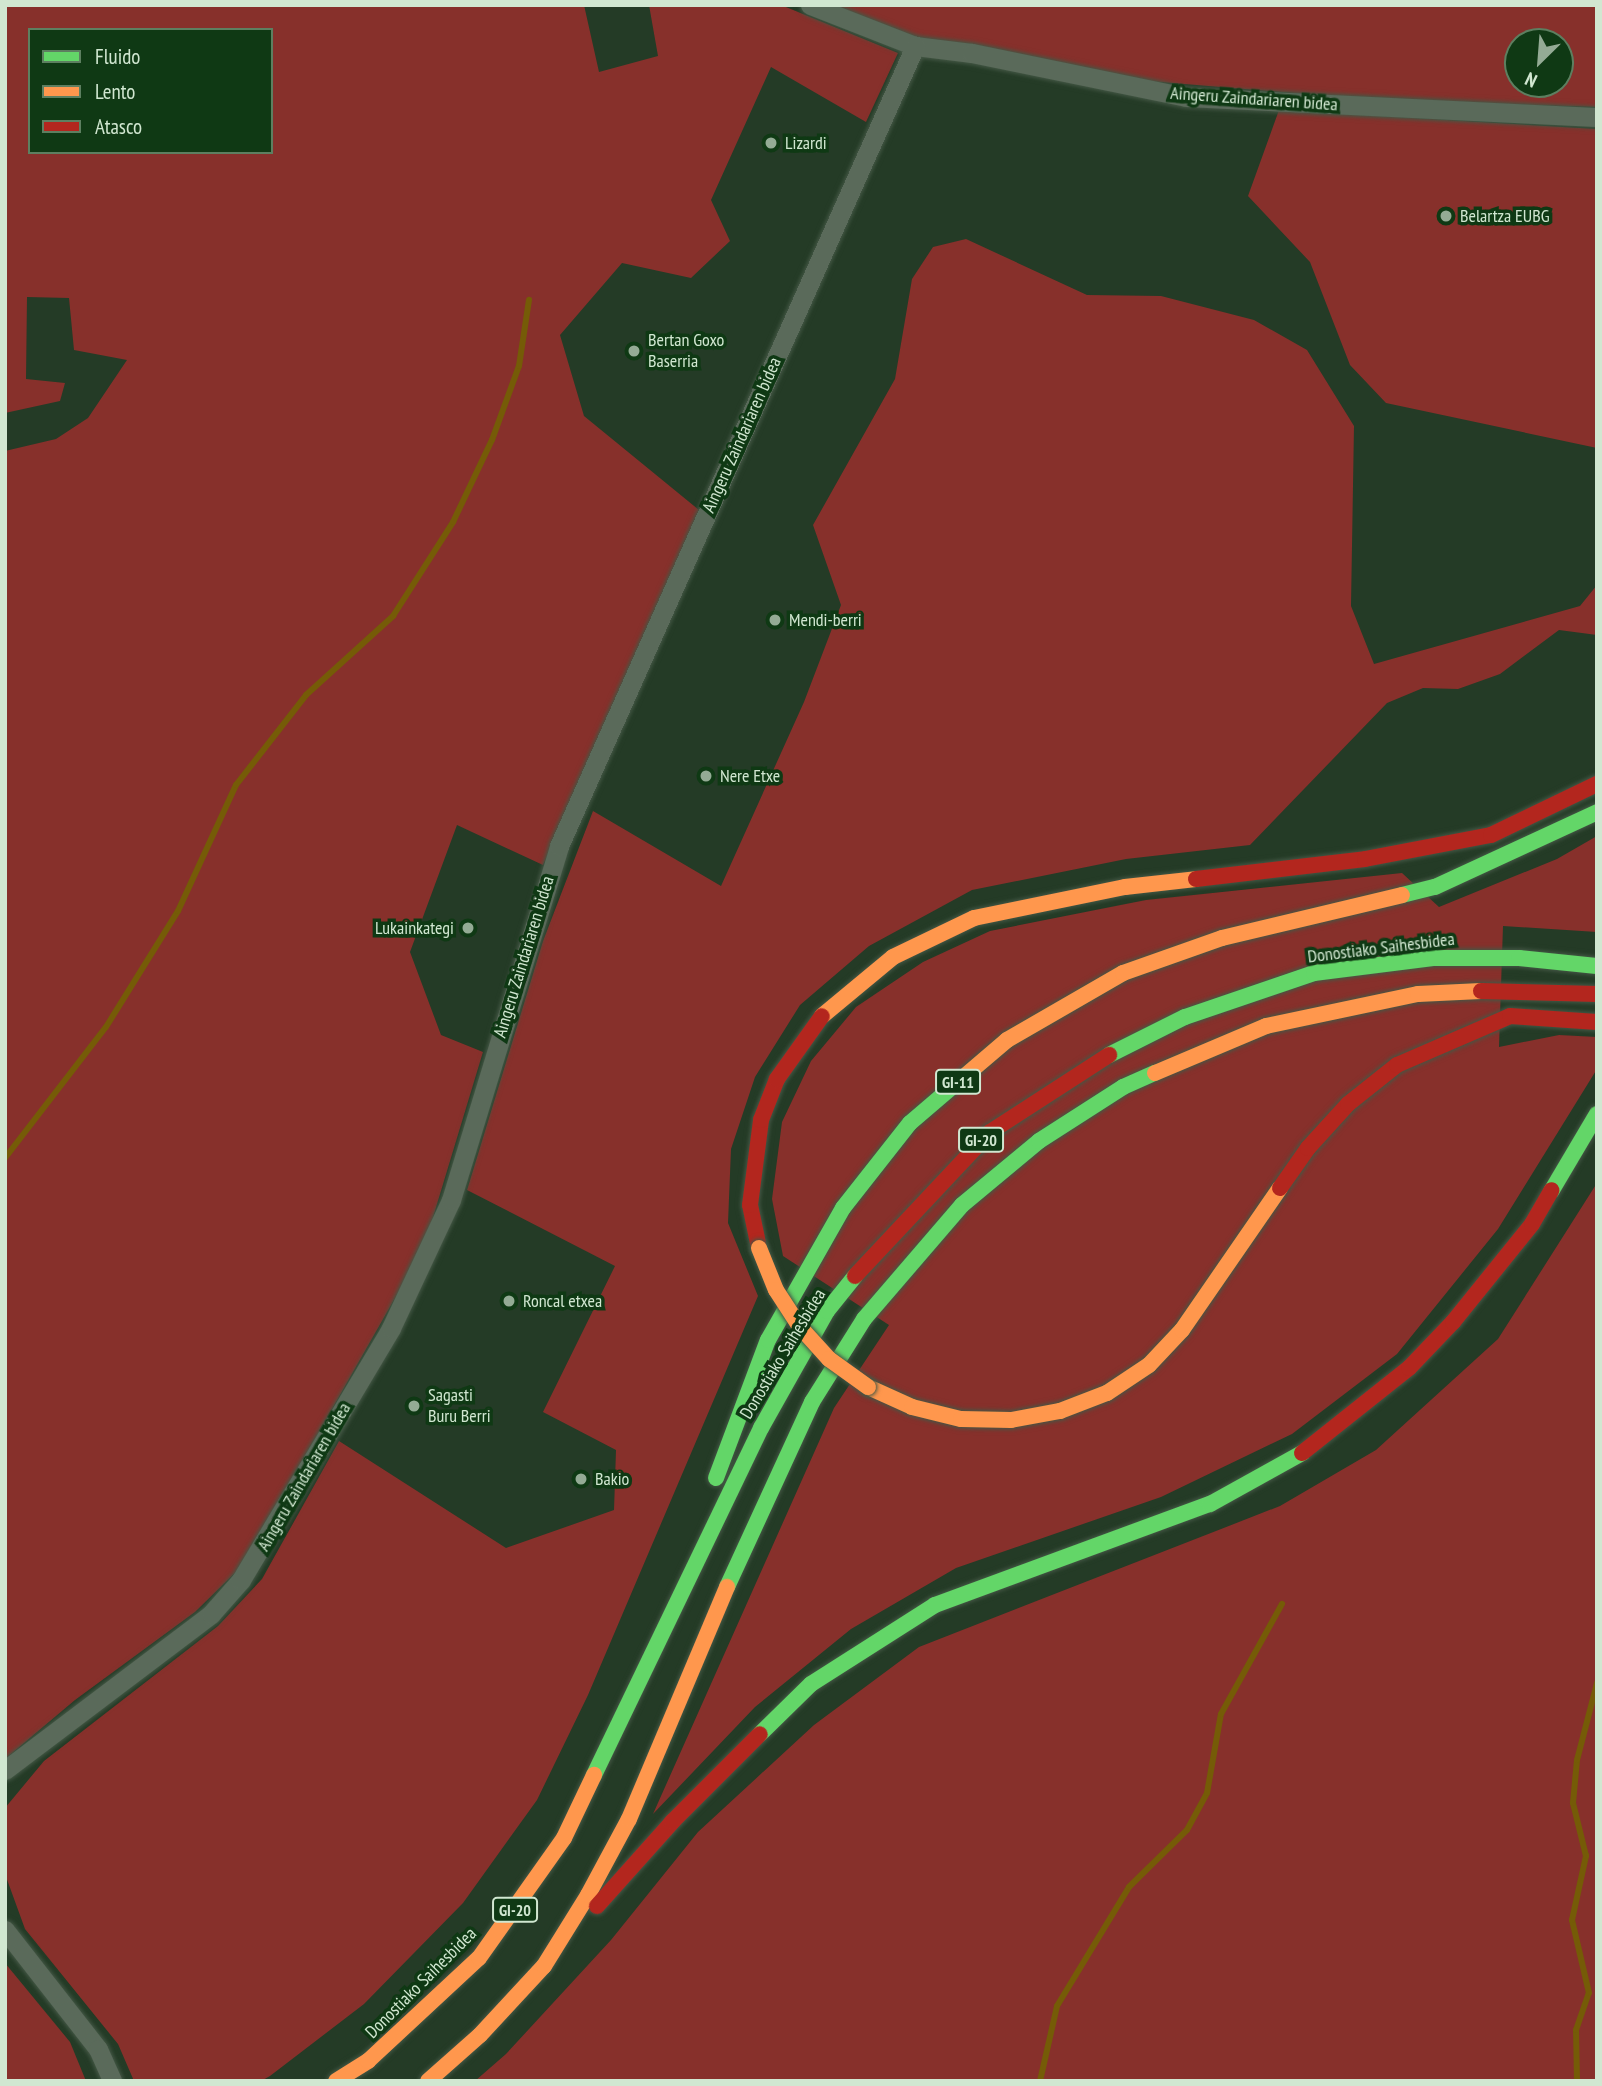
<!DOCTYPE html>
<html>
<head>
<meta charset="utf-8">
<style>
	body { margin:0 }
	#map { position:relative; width:1602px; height:2086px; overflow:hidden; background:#243b26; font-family:"PT Sans Narrow",sans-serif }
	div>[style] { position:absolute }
	.green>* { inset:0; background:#87302b }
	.stream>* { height:6px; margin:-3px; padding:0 3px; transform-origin:3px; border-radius:3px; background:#755b07 }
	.roads { filter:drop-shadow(0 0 2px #445745) drop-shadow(0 0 2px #445745) }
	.street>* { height:19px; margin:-9.5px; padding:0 9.5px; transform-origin:9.5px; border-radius:9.5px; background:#5a6a5a }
	.fast>* { height:16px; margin:-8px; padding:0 8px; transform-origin:8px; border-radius:8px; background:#63d668 }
	.slow>* { height:16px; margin:-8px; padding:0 8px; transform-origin:8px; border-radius:8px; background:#ff974d }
	.jam>* { height:16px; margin:-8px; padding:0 8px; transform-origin:8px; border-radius:8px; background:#b3261e }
	.bridges { filter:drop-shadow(0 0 2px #445745) drop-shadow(0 0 2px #445745) }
	.slow-bridge>* { height:16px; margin:-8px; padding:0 8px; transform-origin:8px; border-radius:8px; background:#ff974d }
	.dots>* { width:19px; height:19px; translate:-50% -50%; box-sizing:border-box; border:4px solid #0f3914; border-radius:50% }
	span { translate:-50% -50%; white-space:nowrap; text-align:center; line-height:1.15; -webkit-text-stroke:7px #0f3914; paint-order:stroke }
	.shield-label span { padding:2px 5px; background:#0f3914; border:2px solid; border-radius:5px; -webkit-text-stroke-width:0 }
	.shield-label { font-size:16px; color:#d1e7d1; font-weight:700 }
	.street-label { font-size:18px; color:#d1e7d1 }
	.poi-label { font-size:18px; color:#d1e7d1 }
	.left { translate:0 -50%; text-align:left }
	.right { translate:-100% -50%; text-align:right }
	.frame { position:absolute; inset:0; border:7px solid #d1e7d1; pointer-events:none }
	.legend { position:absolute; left:28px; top:28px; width:245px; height:126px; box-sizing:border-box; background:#0f3914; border:2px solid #5d7f60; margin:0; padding:9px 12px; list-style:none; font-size:21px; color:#d1e7d1 }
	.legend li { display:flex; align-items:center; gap:14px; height:35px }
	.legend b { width:35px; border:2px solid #5d7f60 }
	.north { position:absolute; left:1504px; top:28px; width:70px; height:70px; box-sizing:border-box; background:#0f3914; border:2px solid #5d7f60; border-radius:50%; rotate:205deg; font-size:19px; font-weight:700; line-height:28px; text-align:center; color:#d1e7d1 }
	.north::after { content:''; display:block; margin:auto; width:24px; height:32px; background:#94ab95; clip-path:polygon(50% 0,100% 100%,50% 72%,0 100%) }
</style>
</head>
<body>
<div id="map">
	<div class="green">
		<div style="clip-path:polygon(evenodd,5px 5px,584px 5px,599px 72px,658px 56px,649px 5px,781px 5px,898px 53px,866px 122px,771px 67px,711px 200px,730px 241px,691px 278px,622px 263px,560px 335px,584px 416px,699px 510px,543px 865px,457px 825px,410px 952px,441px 1035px,483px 1052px,424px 1247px,244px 1564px,195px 1612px,75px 1700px,5px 1759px,5px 451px,56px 439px,88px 418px,127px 360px,74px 350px,69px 298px,27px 297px,26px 379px,65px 383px,60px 401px,5px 413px,5px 5px,30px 30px,271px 30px,271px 152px,30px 152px,30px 30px)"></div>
		<div style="clip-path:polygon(evenodd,834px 5px,1597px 5px,1597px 107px,1379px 100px,1136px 80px,914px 37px,834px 5px,1518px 42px,1560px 42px,1560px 84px,1518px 84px,1518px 42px)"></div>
		<div style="clip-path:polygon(1279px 110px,1597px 129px,1597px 448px,1386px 403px,1350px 365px,1310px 262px,1248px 196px)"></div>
		<div style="clip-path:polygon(966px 239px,1087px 295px,1161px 296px,1254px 320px,1307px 350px,1354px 426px,1351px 606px,1374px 664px,1580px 606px,1597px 585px,1597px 635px,1559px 630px,1500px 674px,1458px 689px,1423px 688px,1387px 703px,1250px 845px,1126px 859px,972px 890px,869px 946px,800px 1005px,755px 1077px,731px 1149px,728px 1223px,758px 1296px,588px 1695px,537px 1800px,463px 1903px,364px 2004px,270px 2076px,261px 2081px,134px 2081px,118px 2044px,25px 1929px,5px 1874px,5px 1808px,44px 1761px,218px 1626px,262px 1579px,339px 1441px,506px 1548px,614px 1510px,616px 1450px,543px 1412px,615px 1266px,467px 1190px,543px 941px,593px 811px,721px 886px,804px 702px,841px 605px,813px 525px,895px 379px,912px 279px,933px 247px)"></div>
		<div style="clip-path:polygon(1597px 836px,1597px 932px,1503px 926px,1499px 1047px,1559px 1035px,1597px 1037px,1597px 1069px,1498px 1229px,1397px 1354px,1292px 1434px,1161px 1497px,956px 1568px,851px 1629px,755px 1707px,653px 1814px,834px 1408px,889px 1325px,783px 1256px,772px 1199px,782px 1122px,811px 1061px,856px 1007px,923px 962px,990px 931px,1146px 900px,1402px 873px,1439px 907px,1557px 859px)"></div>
		<div style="clip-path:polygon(1597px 1183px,1597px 2081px,475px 2081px,506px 2054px,611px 1940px,698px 1832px,814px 1725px,919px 1647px,1280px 1506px,1376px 1450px,1498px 1339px)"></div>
		<div style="clip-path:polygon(5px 1963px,70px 2042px,86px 2081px,5px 2081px)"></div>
	</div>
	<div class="stream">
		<div style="left:5px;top:1158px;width:165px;rotate:-52.4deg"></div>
		<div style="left:106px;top:1027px;width:137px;rotate:-58.2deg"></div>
		<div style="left:178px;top:911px;width:139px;rotate:-65.3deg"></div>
		<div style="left:236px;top:785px;width:114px;rotate:-52.1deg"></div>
		<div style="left:306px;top:695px;width:118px;rotate:-42.2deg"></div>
		<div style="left:393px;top:616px;width:112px;rotate:-57.4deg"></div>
		<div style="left:453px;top:522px;width:91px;rotate:-64.6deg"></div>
		<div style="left:492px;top:440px;width:79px;rotate:-70deg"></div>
		<div style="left:519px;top:366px;width:67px;rotate:-81.4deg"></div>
		<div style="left:1040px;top:2081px;width:77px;rotate:-77.2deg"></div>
		<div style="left:1057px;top:2006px;width:139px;rotate:-58.8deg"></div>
		<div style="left:1129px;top:1887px;width:81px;rotate:-44.5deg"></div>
		<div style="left:1187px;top:1830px;width:42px;rotate:-61.6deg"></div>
		<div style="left:1207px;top:1793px;width:80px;rotate:-80deg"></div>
		<div style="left:1221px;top:1714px;width:126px;rotate:-61deg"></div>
		<div style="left:1577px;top:2081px;width:51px;rotate:-91.1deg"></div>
		<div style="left:1576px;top:2030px;width:39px;rotate:-71deg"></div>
		<div style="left:1589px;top:1993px;width:75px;rotate:-103.1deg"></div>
		<div style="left:1572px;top:1920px;width:66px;rotate:-77.7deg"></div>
		<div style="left:1586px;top:1856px;width:55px;rotate:-103.8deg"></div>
		<div style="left:1573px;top:1803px;width:43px;rotate:-84.7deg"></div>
		<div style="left:1577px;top:1760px;width:80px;rotate:-75.4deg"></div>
	</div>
	<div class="roads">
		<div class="street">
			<div style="left:810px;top:5px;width:113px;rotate:21.3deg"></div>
			<div style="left:915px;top:46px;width:57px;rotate:7deg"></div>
			<div style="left:972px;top:53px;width:218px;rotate:11.6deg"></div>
			<div style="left:1186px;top:97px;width:411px;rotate:2.8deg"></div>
			<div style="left:5px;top:1770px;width:258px;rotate:-37.1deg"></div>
			<div style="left:211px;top:1614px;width:45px;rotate:-48.6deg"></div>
			<div style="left:241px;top:1580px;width:293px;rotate:-59.2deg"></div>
			<div style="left:391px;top:1328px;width:141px;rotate:-64.9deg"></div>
			<div style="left:451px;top:1200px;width:370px;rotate:-73deg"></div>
			<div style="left:559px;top:846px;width:876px;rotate:-66.01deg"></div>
			<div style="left:5px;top:1930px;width:151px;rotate:52deg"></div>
			<div style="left:98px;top:2049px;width:35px;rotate:66deg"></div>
		</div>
		<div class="fast">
			<div style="left:1402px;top:895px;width:34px;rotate:-14deg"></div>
			<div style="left:1435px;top:887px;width:179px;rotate:-24.8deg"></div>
			<div style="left:1109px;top:1055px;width:85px;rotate:-26.6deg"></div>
			<div style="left:1185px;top:1017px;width:136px;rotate:-18.8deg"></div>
			<div style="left:1314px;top:973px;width:122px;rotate:-7.1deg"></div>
			<div style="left:1435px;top:958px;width:84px"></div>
			<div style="left:1519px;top:958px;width:78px;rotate:5.9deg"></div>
			<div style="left:1552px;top:1190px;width:88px;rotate:-59.4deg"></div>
			<div style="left:716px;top:1478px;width:147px;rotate:-69.4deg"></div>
			<div style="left:768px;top:1340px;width:152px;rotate:-60.4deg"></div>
			<div style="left:843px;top:1208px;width:108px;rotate:-51.8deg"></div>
			<div style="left:910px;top:1123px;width:65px;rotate:-40.6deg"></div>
			<div style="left:727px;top:1587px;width:204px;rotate:-65.3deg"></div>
			<div style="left:812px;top:1402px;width:98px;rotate:-57.9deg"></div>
			<div style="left:864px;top:1319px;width:150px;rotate:-49.3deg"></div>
			<div style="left:962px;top:1205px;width:100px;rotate:-39.7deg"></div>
			<div style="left:1039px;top:1141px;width:100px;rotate:-32.7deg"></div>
			<div style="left:1123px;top:1087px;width:35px;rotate:-24deg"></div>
			<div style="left:760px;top:1734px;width:71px;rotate:-44.4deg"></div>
			<div style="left:811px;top:1684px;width:147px;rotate:-32.5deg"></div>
			<div style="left:935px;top:1605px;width:293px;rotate:-20.2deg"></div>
			<div style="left:1210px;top:1504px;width:105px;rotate:-29deg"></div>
			<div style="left:594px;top:1775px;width:385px;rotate:-64.3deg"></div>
			<div style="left:761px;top:1428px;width:134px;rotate:-60.6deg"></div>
			<div style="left:827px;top:1311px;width:45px;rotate:-51.3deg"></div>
		</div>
		<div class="slow">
			<div style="left:822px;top:1016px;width:92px;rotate:-39.7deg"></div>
			<div style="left:893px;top:957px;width:90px;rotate:-25.7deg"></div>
			<div style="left:974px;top:918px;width:154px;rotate:-11.6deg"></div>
			<div style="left:1125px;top:887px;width:71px;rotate:-6.4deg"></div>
			<div style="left:1155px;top:1073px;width:121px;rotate:-22.9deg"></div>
			<div style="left:1266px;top:1026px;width:155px;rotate:-11.9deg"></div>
			<div style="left:1418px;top:994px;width:63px;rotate:-2.7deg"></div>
			<div style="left:959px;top:1081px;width:63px;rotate:-40.5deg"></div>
			<div style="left:1007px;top:1040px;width:134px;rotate:-30deg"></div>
			<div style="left:1123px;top:973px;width:105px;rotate:-19.5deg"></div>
			<div style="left:1222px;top:938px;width:185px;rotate:-13.4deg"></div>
			<div style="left:868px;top:1387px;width:48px;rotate:24.4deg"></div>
			<div style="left:912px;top:1407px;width:50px;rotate:13.8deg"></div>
			<div style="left:961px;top:1419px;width:50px;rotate:1.1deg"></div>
			<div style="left:1011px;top:1420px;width:50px;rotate:-10.4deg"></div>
			<div style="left:1060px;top:1411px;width:50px;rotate:-21deg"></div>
			<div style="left:1107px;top:1393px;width:50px;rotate:-33.7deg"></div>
			<div style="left:1149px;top:1365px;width:48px;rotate:-46.7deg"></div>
			<div style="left:1182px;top:1330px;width:173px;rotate:-55.4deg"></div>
			<div style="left:336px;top:2081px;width:38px;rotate:-32deg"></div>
			<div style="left:368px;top:2061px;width:151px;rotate:-42.9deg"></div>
			<div style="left:479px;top:1958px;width:147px;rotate:-54.7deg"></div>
			<div style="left:564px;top:1838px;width:70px;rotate:-64.5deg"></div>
			<div style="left:428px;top:2081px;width:69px;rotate:-41.5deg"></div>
			<div style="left:480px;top:2035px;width:94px;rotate:-47.2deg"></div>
			<div style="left:544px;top:1966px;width:84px;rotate:-58.2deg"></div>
			<div style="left:588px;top:1895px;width:86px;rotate:-61.7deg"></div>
			<div style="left:629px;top:1819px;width:252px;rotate:-67.1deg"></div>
		</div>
		<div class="jam">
			<div style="left:1196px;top:879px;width:170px;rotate:-6.7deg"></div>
			<div style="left:1365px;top:859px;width:128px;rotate:-10.8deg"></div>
			<div style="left:1491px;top:835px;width:118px;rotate:-25.7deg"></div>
			<div style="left:1481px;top:991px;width:116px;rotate:1.5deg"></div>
			<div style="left:1280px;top:1188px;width:49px;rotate:-55deg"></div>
			<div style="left:1308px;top:1148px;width:59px;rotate:-47.7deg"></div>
			<div style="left:1348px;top:1104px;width:63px;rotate:-38.5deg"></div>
			<div style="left:1397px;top:1065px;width:123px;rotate:-23.4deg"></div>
			<div style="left:1510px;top:1016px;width:87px;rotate:3.9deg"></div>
			<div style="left:759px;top:1248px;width:44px;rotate:-101.8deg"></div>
			<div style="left:750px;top:1205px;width:86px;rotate:-82.6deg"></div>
			<div style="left:761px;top:1120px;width:44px;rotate:-68.7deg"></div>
			<div style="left:777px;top:1079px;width:77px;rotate:-54.5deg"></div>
			<div style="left:855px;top:1276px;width:197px;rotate:-46.8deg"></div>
			<div style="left:990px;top:1132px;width:142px;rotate:-32.9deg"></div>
			<div style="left:1302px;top:1453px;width:137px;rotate:-38.5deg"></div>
			<div style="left:1409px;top:1368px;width:64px;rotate:-46.3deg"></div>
			<div style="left:1453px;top:1322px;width:126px;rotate:-51.1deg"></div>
			<div style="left:1532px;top:1224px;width:39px;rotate:-60deg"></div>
			<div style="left:597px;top:1906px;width:113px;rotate:-48.2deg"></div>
			<div style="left:672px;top:1822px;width:124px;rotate:-45deg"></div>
		</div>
	</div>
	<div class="bridges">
		<div class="slow-bridge">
			<div style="left:759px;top:1248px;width:45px;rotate:68deg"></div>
			<div style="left:776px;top:1290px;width:44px;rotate:57deg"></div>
			<div style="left:800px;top:1327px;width:43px;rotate:47.8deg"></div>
			<div style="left:829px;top:1359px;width:48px;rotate:35.7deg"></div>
		</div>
	</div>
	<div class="dots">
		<div style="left:771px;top:143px;background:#94ab95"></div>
		<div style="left:1446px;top:216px;background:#94ab95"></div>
		<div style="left:634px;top:351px;background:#94ab95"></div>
		<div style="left:775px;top:620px;background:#94ab95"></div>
		<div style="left:706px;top:776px;background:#94ab95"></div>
		<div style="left:468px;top:928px;background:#94ab95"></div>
		<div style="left:509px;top:1301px;background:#94ab95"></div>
		<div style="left:414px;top:1406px;background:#94ab95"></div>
		<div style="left:581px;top:1479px;background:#94ab95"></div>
	</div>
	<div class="shield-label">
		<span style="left:958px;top:1082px">GI-11</span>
		<span style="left:981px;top:1140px">GI-20</span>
		<span style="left:515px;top:1910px">GI-20</span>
	</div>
	<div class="street-label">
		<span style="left:1254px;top:99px;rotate:4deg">Aingeru Zaindariaren bidea</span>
		<span style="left:742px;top:435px;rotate:-66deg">Aingeru Zaindariaren bidea</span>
		<span style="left:1381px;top:948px;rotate:-7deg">Donostiako Saihesbidea</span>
		<span style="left:524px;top:957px;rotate:-73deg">Aingeru Zaindariaren bidea</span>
		<span style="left:783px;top:1354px;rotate:-59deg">Donostiako Saihesbidea</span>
		<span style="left:304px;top:1477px;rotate:-60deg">Aingeru Zaindariaren bidea</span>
		<span style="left:421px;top:1983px;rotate:-45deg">Donostiako Saihesbidea</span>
	</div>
	<div class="poi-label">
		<span class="left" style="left:785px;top:143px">Lizardi</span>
		<span class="left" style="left:1460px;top:216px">Belartza EUBG</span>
		<span class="left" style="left:648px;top:351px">Bertan Goxo<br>Baserria</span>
		<span class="left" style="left:789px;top:620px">Mendi-berri</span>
		<span class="left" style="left:720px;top:776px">Nere Etxe</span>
		<span class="right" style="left:454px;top:928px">Lukainkategi</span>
		<span class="left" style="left:523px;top:1301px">Roncal etxea</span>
		<span class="left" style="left:428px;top:1406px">Sagasti<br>Buru Berri</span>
		<span class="left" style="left:595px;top:1479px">Bakio</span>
	</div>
	<div class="frame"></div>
	<ul class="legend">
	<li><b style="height:9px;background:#63d668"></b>Fluido</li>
	<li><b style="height:9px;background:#ff974d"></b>Lento</li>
	<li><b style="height:9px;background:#b3261e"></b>Atasco</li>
	</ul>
	<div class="north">N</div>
</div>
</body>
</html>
